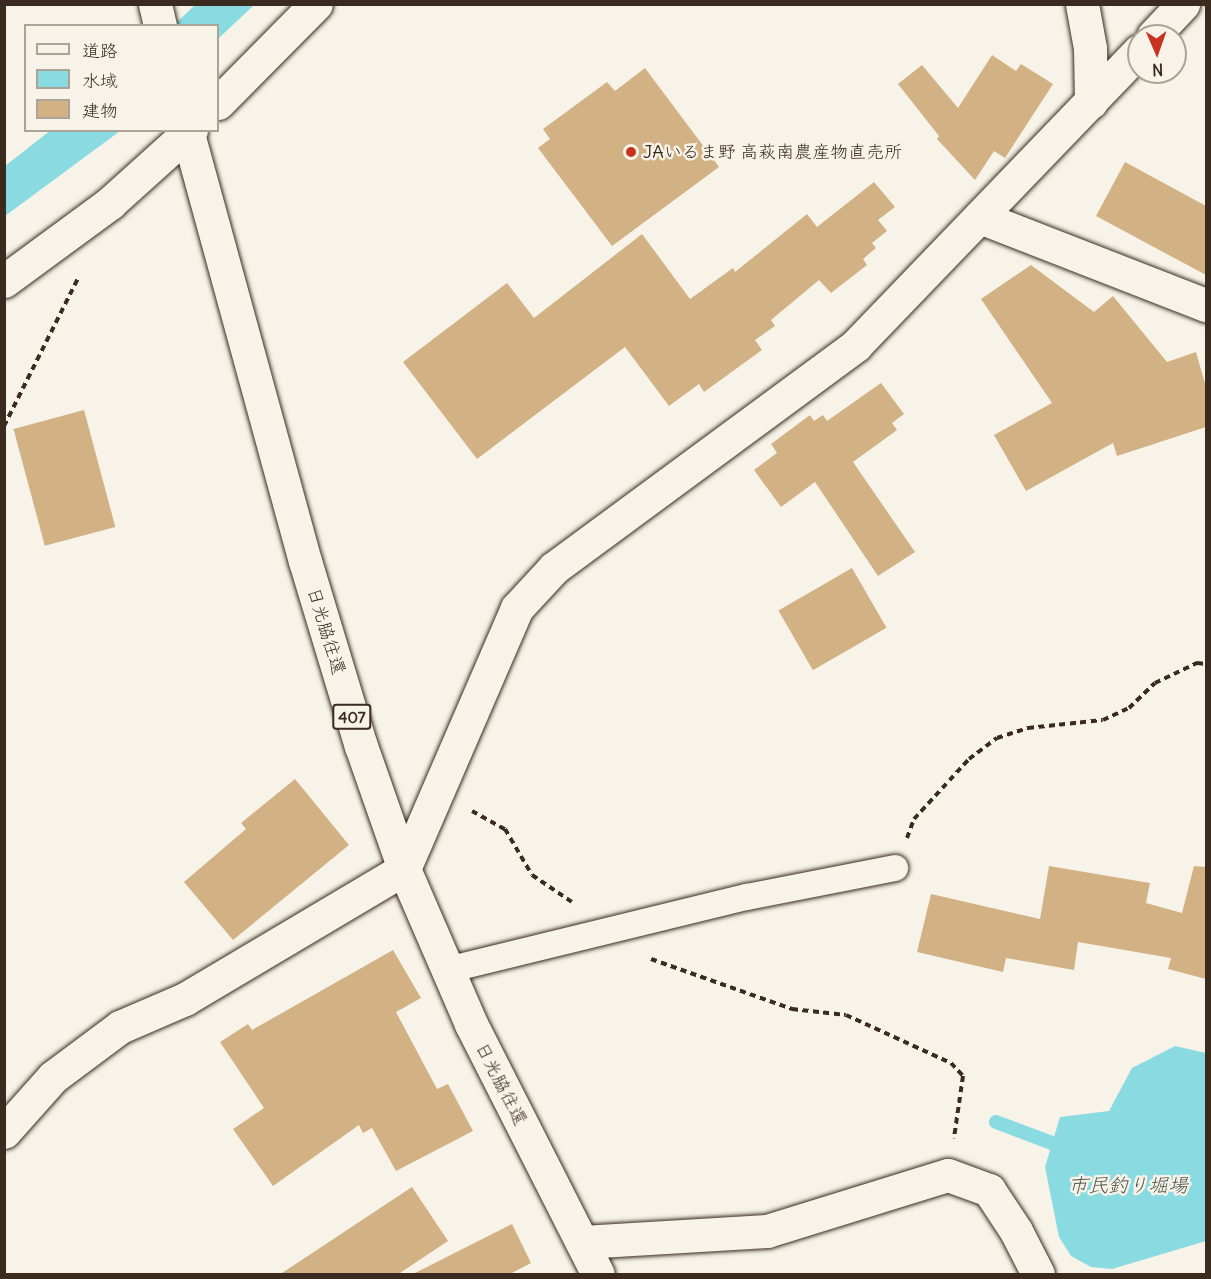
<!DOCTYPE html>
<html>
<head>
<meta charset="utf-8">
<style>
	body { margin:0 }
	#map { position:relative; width:1211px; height:1279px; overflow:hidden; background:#f7f3e8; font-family:Delius,"Klee One",sans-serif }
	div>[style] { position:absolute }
	.water>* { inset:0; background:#8adbe1 }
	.stream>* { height:14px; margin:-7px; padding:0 7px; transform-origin:7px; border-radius:7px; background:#8adbe1 }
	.building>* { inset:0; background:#d2b285; transform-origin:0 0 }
	.path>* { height:4px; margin-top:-2px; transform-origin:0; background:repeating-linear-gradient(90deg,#3b2a1e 0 6px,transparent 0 10.5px) }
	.roads { filter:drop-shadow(0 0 2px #3b2a1e) drop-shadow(0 0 2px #3b2a1e) }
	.lane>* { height:26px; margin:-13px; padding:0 13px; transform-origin:13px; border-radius:13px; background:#f7f3e8 }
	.street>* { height:33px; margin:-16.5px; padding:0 16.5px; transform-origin:16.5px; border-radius:16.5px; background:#f7f3e8 }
	.highway>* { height:33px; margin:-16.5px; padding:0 16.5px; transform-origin:16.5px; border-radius:16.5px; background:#f7f3e8 }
	.dots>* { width:16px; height:16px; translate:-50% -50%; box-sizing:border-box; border:3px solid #f7f3e8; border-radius:50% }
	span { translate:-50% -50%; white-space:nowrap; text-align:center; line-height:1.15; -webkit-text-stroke:5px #f7f3e8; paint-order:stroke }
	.shield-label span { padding:2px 4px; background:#f7f3e8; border:2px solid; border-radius:4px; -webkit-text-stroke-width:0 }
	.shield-label { font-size:16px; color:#3b2a1e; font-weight:700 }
	.poi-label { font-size:18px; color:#3b2a1e }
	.left { translate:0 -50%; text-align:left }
	.street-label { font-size:18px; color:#3b2a1e }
	.water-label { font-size:20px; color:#4f564f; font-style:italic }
	.frame { position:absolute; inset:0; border:6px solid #3b2a1e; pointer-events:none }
	.legend { position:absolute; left:24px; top:24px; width:195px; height:108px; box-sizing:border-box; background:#f7f3e8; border:2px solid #aca397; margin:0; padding:8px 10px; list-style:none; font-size:18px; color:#3b2a1e }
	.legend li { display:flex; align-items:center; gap:12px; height:30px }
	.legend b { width:30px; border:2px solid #aca397 }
	.north { position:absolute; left:1127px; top:24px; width:60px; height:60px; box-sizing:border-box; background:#f7f3e8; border:2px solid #aca397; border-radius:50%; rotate:178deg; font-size:16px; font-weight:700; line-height:24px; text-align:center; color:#3b2a1e }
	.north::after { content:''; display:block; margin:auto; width:21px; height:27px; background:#c8321e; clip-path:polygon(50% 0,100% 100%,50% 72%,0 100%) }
</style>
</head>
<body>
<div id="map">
	<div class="water">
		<div style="clip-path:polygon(195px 5px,254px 5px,218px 39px,218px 26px,173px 26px)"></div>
		<div style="clip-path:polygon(51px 130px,120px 131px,5px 216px,5px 166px)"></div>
		<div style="clip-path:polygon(1175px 1046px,1206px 1053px,1206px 1241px,1112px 1269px,1091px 1267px,1071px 1256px,1059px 1237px,1045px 1167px,1060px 1117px,1109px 1111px,1132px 1068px)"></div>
	</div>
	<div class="stream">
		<div style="left:996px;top:1122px;width:60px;rotate:20.6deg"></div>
	</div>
	<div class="building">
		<div style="clip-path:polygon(992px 55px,1016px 71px,1021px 64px,1053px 84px,1005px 158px,994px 151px,975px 180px,937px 139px,939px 136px,898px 84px,922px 65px,958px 108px)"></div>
		<div style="clip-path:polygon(645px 68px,719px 167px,612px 246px,538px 148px,550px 139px,543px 129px,607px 82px,615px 91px)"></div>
		<div style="clip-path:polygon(1125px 162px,1206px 206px,1206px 275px,1096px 216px)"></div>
		<div style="clip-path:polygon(874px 182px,895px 207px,878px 220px,887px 231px,872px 243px,876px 248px,863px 259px,867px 265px,831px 293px,819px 280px,771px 320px,775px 326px,755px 340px,762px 350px,704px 392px,699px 384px,669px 406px,625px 347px,477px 459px,403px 362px,507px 283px,534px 318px,642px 234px,690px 299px,733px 268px,735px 272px,807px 214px,817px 227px)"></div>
		<div style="clip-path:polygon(1031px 265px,1094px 312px,1113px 296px,1167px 362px,1196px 352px,1206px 387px,1206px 427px,1117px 456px,1113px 443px,1026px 491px,994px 435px,1052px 403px,981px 299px)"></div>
		<div style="clip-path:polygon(881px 383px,904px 414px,892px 423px,897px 430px,853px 462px,915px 552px,878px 576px,815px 482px,781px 507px,754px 470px,777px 453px,771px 444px,810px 415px,814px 421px,823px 415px,827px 421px)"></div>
		<div style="left:84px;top:410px;width:121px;height:73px;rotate:75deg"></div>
		<div style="left:852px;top:568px;width:69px;height:85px;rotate:60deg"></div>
		<div style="clip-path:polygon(295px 779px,349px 845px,233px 940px,184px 882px,246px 829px,241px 823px)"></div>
		<div style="clip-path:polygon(1049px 866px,1150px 883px,1146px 903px,1182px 913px,1194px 866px,1206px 867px,1206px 979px,1168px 969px,1171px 958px,1078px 942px,1074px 970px,1006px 958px,1003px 972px,917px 952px,931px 894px,1040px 919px)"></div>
		<div style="clip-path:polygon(393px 950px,421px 998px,396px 1012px,437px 1089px,448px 1084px,473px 1131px,396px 1171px,372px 1128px,363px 1133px,359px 1125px,273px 1186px,233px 1129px,264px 1108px,220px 1042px,248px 1024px,252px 1030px)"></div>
		<div style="clip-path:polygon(412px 1187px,448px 1241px,397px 1275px,279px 1275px)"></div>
		<div style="clip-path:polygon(512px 1224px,531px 1263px,508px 1275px,411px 1275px)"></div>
	</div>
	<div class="path">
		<div style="left:4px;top:426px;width:168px;rotate:-63.4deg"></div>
		<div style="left:472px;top:811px;width:38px;rotate:29deg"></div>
		<div style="left:505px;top:829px;width:53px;rotate:59.6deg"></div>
		<div style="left:532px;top:875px;width:48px;rotate:34deg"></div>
		<div style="left:907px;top:838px;width:20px;rotate:-70deg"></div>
		<div style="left:914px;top:819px;width:81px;rotate:-47.5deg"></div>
		<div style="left:969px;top:759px;width:35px;rotate:-37deg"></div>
		<div style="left:997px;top:738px;width:33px;rotate:-18deg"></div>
		<div style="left:1028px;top:728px;width:75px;rotate:-6.1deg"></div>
		<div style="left:1103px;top:720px;width:29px;rotate:-25deg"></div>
		<div style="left:1129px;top:708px;width:36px;rotate:-44deg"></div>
		<div style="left:1155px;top:683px;width:47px;rotate:-25.5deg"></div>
		<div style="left:1197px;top:663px;width:9px;rotate:6deg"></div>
		<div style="left:651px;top:959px;width:150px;rotate:19.5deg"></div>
		<div style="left:792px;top:1009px;width:54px;rotate:6.3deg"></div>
		<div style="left:846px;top:1015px;width:115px;rotate:24.6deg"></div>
		<div style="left:951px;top:1063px;width:18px;rotate:47deg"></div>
		<div style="left:963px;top:1076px;width:63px;rotate:98.3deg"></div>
	</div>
	<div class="roads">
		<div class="lane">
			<div style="left:447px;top:970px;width:309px;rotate:-13.7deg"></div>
			<div style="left:747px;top:897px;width:151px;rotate:-11.1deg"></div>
		</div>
		<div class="street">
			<div style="left:1082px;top:4px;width:45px;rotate:79.7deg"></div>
			<div style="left:1090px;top:48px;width:54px;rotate:88.9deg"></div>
			<div style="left:1153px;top:36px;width:44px;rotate:-46.8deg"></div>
			<div style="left:218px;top:103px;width:139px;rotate:-45.3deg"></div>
			<div style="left:980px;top:217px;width:243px;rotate:21.3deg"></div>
			<div style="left:4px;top:281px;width:132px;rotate:-36.3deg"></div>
			<div style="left:110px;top:203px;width:109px;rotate:-42deg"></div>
			<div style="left:4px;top:1132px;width:74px;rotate:-48.3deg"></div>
			<div style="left:53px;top:1077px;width:84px;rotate:-36.7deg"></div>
			<div style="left:120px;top:1027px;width:71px;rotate:-23.3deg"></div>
			<div style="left:185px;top:999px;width:255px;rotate:-30.7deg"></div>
			<div style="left:404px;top:869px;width:284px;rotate:-66.6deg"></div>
			<div style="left:517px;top:608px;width:54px;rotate:-47.2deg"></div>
			<div style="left:554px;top:568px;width:375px;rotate:-36.4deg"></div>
			<div style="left:856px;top:345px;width:408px;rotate:-46.1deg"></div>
			<div style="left:582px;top:1242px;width:185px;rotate:-3.4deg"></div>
			<div style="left:767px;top:1231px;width:189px;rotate:-17.2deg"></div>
			<div style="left:948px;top:1175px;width:44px;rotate:20.1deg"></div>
			<div style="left:989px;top:1190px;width:49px;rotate:56.6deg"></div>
			<div style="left:1016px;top:1231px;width:48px;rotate:62.9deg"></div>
		</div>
		<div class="highway">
			<div style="left:155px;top:4px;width:23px;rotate:77deg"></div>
			<div style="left:187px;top:130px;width:447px;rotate:74.7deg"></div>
			<div style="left:305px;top:561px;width:193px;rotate:73.2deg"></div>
			<div style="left:361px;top:746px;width:130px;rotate:70.7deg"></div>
			<div style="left:404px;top:869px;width:169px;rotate:66.6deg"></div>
			<div style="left:471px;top:1024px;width:280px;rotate:63.1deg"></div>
		</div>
	</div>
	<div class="dots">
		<div style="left:631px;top:152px;background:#c8321e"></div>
	</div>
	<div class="shield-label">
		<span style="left:352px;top:717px">407</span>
	</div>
	<div class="poi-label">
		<span class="left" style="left:643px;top:152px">JAいるま野 高萩南農産物直売所</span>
	</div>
	<div class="street-label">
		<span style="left:326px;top:631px;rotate:73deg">日光脇往還</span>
		<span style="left:501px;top:1084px;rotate:63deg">日光脇往還</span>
	</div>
	<div class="water-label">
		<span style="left:1128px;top:1184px">市民釣り堀場</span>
	</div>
	<div class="frame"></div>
	<ul class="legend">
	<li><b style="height:8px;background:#f7f3e8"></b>道路</li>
	<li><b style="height:16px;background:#8adbe1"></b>水域</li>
	<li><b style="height:16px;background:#d2b285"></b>建物</li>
	</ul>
	<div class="north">N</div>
</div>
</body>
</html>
